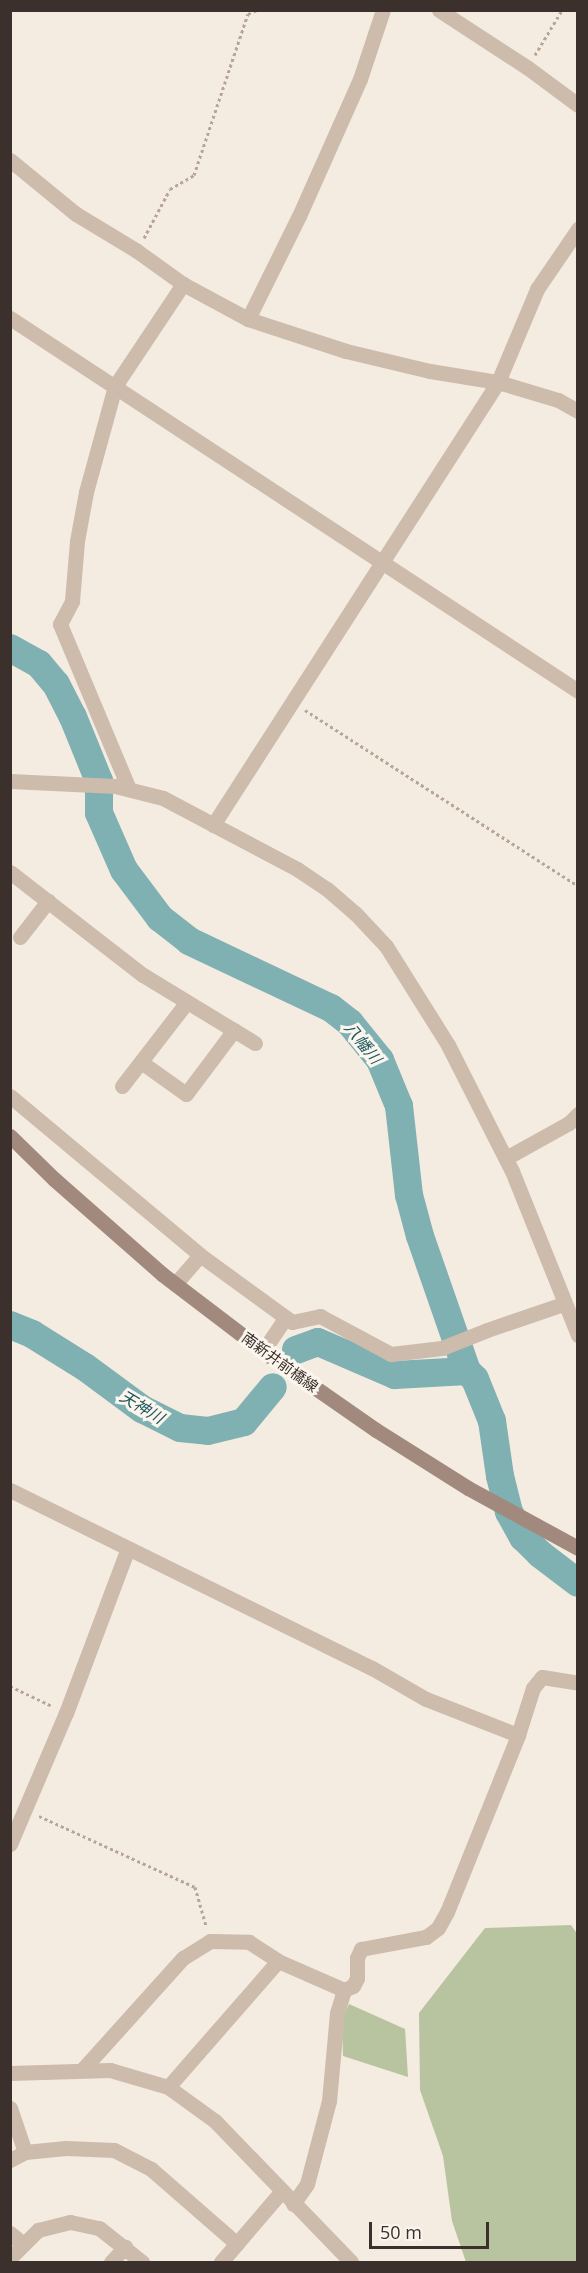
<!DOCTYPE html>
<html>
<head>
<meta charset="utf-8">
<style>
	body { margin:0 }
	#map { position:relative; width:588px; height:2273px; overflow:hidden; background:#f4ebe1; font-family:"Open Sans","Noto Sans JP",sans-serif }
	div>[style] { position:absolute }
	.green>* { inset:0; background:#b8c4a0 }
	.river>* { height:28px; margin:-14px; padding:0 14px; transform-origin:14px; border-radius:14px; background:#7fb0b2 }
	.path>* { height:3px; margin-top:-1.5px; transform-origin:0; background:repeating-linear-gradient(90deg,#b9a596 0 3px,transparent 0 6px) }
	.street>* { height:15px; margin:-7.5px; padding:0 7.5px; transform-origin:7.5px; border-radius:7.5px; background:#cdbbac }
	.secondary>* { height:15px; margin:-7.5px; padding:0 7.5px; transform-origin:7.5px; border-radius:7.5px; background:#a18a7d }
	span { translate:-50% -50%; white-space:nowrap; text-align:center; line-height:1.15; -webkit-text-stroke:6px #fbf5ee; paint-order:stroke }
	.street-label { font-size:15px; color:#3b302b }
	.water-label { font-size:16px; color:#1f5a5e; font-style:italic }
	.frame { position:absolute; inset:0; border:12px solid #3b302b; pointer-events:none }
	.scale { position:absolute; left:369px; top:2222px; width:120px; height:27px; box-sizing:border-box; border:3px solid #3b302b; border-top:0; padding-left:8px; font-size:18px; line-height:21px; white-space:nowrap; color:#3b302b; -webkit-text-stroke:4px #fbf5ee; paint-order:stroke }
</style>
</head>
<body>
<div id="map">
	<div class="green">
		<div style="clip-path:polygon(571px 1925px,578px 1935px,577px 2262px,466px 2262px,452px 2221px,443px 2156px,420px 2090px,419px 2013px,485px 1928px)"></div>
		<div style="clip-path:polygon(349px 2004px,405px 2029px,408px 2077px,343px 2056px,342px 2019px)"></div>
	</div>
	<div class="river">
		<div style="left:10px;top:648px;width:33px;rotate:29deg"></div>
		<div style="left:39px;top:664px;width:26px;rotate:50deg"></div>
		<div style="left:56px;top:684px;width:37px;rotate:63deg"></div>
		<div style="left:73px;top:717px;width:69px;rotate:67.9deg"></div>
		<div style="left:99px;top:781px;width:32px;rotate:90deg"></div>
		<div style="left:99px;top:813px;width:62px;rotate:66.3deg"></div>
		<div style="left:124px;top:870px;width:60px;rotate:53.1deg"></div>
		<div style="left:160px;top:918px;width:37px;rotate:38deg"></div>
		<div style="left:189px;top:941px;width:157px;rotate:25.3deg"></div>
		<div style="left:331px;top:1008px;width:24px;rotate:38deg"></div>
		<div style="left:350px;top:1023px;width:48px;rotate:51deg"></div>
		<div style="left:380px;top:1060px;width:50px;rotate:67.6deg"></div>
		<div style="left:399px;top:1106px;width:90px;rotate:83.6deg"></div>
		<div style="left:409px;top:1195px;width:42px;rotate:75deg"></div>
		<div style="left:420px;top:1236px;width:143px;rotate:70.8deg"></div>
		<div style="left:467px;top:1371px;width:11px;rotate:45deg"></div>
		<div style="left:475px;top:1379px;width:45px;rotate:68deg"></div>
		<div style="left:492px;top:1421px;width:56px;rotate:81.7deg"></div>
		<div style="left:500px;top:1476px;width:37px;rotate:76deg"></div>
		<div style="left:509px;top:1512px;width:29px;rotate:61deg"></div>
		<div style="left:523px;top:1537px;width:24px;rotate:45deg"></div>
		<div style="left:540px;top:1554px;width:48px;rotate:37.3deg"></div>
		<div style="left:10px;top:1325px;width:24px;rotate:22deg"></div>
		<div style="left:32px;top:1334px;width:62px;rotate:31.9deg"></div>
		<div style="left:85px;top:1367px;width:71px;rotate:36.4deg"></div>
		<div style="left:142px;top:1409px;width:42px;rotate:26.6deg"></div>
		<div style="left:180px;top:1428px;width:28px;rotate:6deg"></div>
		<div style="left:208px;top:1431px;width:37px;rotate:-14deg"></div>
		<div style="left:244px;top:1422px;width:45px;rotate:-50.4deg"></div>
		<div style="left:296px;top:1350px;width:23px;rotate:-20deg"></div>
		<div style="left:318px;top:1342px;width:84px;rotate:23.2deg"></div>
		<div style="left:395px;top:1375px;width:72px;rotate:-3.2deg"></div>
	</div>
	<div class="path">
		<div style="left:535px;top:55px;width:52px;rotate:-59deg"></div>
		<div style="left:144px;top:238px;width:55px;rotate:-62deg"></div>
		<div style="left:170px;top:189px;width:28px;rotate:-30deg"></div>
		<div style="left:194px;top:175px;width:170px;rotate:-71.5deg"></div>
		<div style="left:248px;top:14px;width:10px;rotate:-24deg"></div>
		<div style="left:305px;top:710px;width:325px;rotate:32.8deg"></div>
		<div style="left:10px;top:1686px;width:47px;rotate:25.5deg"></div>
		<div style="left:39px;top:1816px;width:171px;rotate:24.5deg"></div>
		<div style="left:195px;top:1887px;width:41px;rotate:74.2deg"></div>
	</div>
	<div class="street">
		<div style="left:439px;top:10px;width:106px;rotate:33.1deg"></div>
		<div style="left:528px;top:68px;width:62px;rotate:36.5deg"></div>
		<div style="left:10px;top:160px;width:85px;rotate:39.3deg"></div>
		<div style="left:76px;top:214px;width:71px;rotate:31.2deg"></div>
		<div style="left:137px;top:251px;width:57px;rotate:35.7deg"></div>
		<div style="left:183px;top:284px;width:74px;rotate:28.3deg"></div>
		<div style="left:248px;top:319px;width:103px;rotate:18.1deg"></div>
		<div style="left:346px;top:351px;width:86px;rotate:13.4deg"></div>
		<div style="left:430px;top:371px;width:69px;rotate:9.2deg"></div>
		<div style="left:498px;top:382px;width:63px;rotate:16.7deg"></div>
		<div style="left:558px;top:400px;width:23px;rotate:29deg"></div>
		<div style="left:10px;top:318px;width:680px;rotate:33.29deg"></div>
		<div style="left:248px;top:319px;width:115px;rotate:-63.7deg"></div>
		<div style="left:299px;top:216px;width:150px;rotate:-66deg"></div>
		<div style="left:360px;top:79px;width:73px;rotate:-71.6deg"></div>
		<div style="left:10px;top:781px;width:105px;rotate:2.7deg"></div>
		<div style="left:115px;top:786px;width:49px;rotate:14deg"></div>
		<div style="left:163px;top:798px;width:152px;rotate:27.9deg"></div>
		<div style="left:297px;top:869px;width:36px;rotate:34deg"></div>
		<div style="left:327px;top:889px;width:37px;rotate:41deg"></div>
		<div style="left:355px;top:913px;width:45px;rotate:46.8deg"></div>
		<div style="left:386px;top:946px;width:117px;rotate:57.9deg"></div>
		<div style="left:448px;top:1045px;width:141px;rotate:63.1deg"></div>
		<div style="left:512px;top:1171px;width:177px;rotate:68.1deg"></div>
		<div style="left:129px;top:789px;width:179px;rotate:-112.7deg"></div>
		<div style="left:60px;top:624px;width:26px;rotate:-62deg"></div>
		<div style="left:72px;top:601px;width:60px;rotate:-85.2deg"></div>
		<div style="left:77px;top:541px;width:50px;rotate:-79.6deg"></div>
		<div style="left:86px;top:492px;width:110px;rotate:-74.7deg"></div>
		<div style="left:115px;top:386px;width:123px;rotate:-56.3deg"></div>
		<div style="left:213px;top:825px;width:527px;rotate:-57.25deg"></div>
		<div style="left:498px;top:382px;width:101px;rotate:-67.2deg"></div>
		<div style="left:537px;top:289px;width:73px;rotate:-55.7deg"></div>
		<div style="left:10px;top:872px;width:168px;rotate:37.8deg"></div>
		<div style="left:143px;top:975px;width:131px;rotate:31.3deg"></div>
		<div style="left:20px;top:937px;width:46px;rotate:-52.1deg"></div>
		<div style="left:141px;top:1062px;width:55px;rotate:35.4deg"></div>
		<div style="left:186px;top:1094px;width:80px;rotate:-53.1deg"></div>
		<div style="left:122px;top:1086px;width:106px;rotate:-52.3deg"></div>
		<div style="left:10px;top:1096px;width:248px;rotate:39.9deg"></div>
		<div style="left:200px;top:1255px;width:114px;rotate:36.1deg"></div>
		<div style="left:292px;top:1322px;width:29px;rotate:-12deg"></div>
		<div style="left:320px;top:1316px;width:81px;rotate:28.2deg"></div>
		<div style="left:391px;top:1354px;width:51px;rotate:-6.7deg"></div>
		<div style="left:442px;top:1348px;width:48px;rotate:-21.8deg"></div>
		<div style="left:487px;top:1330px;width:80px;rotate:-18.9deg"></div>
		<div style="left:506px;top:1158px;width:72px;rotate:-29.1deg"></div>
		<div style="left:569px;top:1123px;width:13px;rotate:-45deg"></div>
		<div style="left:175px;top:1284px;width:38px;rotate:-49deg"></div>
		<div style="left:263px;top:1351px;width:40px;rotate:-56deg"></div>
		<div style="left:10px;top:1490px;width:403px;rotate:26.2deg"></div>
		<div style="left:372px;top:1668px;width:62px;rotate:29.9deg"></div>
		<div style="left:426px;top:1699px;width:99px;rotate:21.4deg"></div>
		<div style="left:10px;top:1844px;width:142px;rotate:-66.9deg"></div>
		<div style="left:66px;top:1713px;width:176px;rotate:-69.4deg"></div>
		<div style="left:278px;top:1961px;width:72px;rotate:23.7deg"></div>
		<div style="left:82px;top:2070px;width:151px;rotate:-48deg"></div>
		<div style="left:183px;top:1958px;width:32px;rotate:-32deg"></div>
		<div style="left:210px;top:1941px;width:39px;rotate:1deg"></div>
		<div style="left:249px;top:1942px;width:35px;rotate:33deg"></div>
		<div style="left:278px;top:1961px;width:167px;rotate:131.1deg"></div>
		<div style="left:10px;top:2073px;width:100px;rotate:-1.7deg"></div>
		<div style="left:110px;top:2070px;width:60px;rotate:16.3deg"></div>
		<div style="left:168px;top:2087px;width:58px;rotate:35.9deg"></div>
		<div style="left:215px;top:2121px;width:196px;rotate:46deg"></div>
		<div style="left:10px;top:2108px;width:46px;rotate:71.2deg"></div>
		<div style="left:10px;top:2160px;width:17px;rotate:-28deg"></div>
		<div style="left:25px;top:2152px;width:41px;rotate:-5.6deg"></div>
		<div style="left:66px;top:2148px;width:48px;rotate:2.4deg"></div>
		<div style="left:114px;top:2150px;width:42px;rotate:27.2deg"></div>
		<div style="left:151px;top:2169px;width:114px;rotate:41.1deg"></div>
		<div style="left:293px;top:2204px;width:24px;rotate:-55deg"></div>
		<div style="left:307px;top:2184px;width:86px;rotate:-75.2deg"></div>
		<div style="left:329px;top:2101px;width:88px;rotate:-84.8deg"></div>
		<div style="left:337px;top:2013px;width:24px;rotate:-73deg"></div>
		<div style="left:344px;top:1990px;width:10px;rotate:-24deg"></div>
		<div style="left:353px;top:1986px;width:9px;rotate:-63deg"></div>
		<div style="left:357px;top:1978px;width:20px;rotate:-90deg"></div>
		<div style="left:357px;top:1958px;width:10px;rotate:-66deg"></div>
		<div style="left:361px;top:1949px;width:66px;rotate:-10.5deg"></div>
		<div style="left:426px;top:1937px;width:15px;rotate:-37deg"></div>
		<div style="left:438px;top:1928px;width:18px;rotate:-61deg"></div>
		<div style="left:447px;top:1912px;width:191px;rotate:-68.1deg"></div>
		<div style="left:518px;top:1735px;width:49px;rotate:-72.3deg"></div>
		<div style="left:533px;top:1688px;width:14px;rotate:-51deg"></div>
		<div style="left:542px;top:1677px;width:36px;rotate:9deg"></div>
		<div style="left:10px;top:2233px;width:17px;rotate:40deg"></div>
		<div style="left:10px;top:2258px;width:40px;rotate:-45deg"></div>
		<div style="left:38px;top:2230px;width:33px;rotate:-14deg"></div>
		<div style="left:70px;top:2222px;width:30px;rotate:12deg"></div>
		<div style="left:99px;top:2228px;width:55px;rotate:38.3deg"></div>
		<div style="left:111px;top:2262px;width:21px;rotate:-47deg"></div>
		<div style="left:221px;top:2262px;width:92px;rotate:-49.4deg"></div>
	</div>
	<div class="secondary">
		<div style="left:10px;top:1136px;width:62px;rotate:44.3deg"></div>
		<div style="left:54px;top:1179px;width:144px;rotate:41.3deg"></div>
		<div style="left:162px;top:1274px;width:137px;rotate:37.3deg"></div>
		<div style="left:271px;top:1357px;width:128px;rotate:34.8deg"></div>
		<div style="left:376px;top:1430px;width:109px;rotate:32.2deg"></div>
		<div style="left:468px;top:1488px;width:125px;rotate:28.6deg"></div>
	</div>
	<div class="street-label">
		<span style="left:280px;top:1362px;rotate:36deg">南新井前橋線</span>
	</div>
	<div class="water-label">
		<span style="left:363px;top:1043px;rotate:51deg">八幡川</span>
		<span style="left:142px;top:1407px;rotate:31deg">天神川</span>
	</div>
	<div class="frame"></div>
	<div class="scale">50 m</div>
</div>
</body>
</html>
